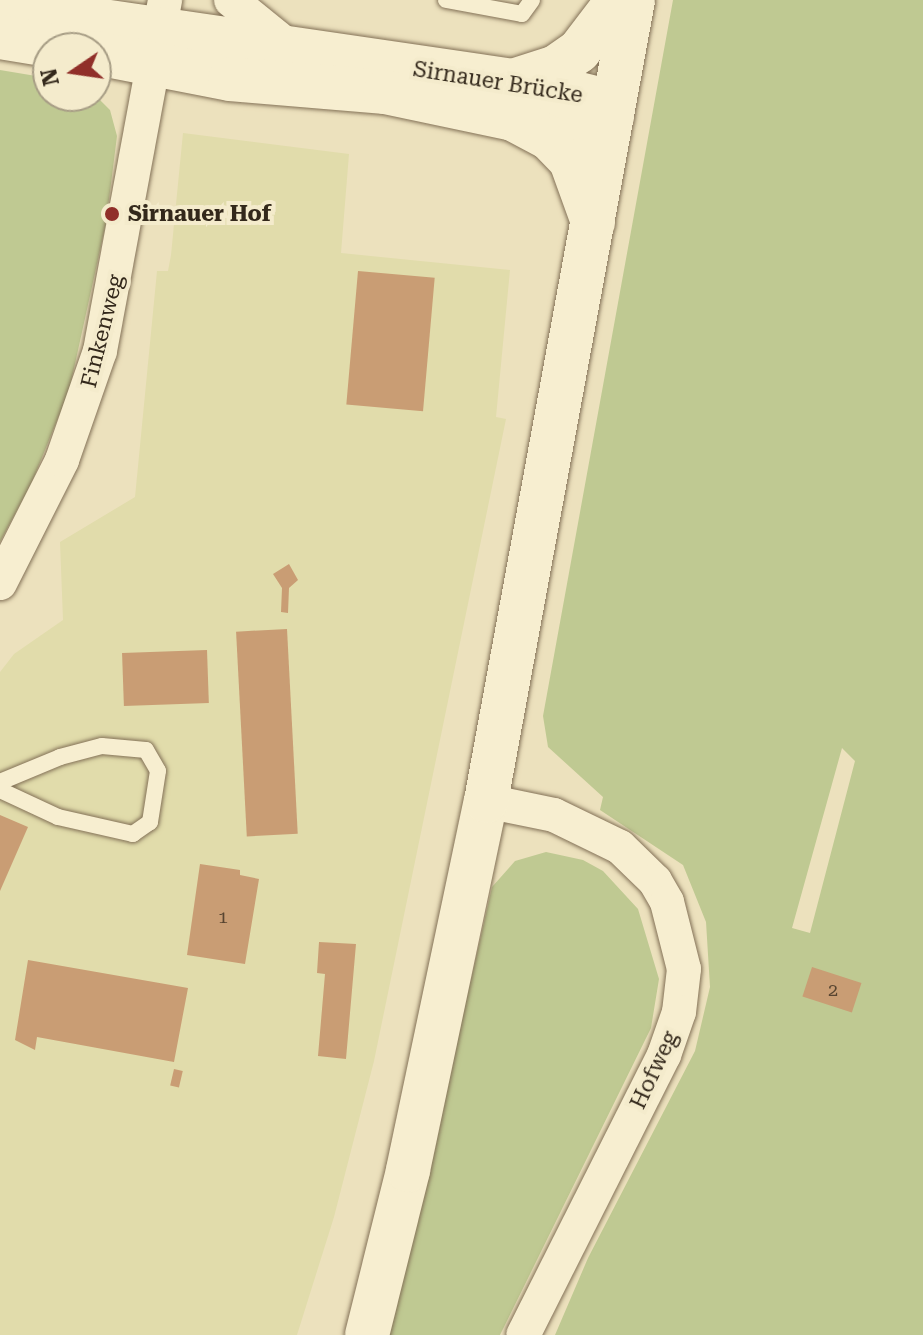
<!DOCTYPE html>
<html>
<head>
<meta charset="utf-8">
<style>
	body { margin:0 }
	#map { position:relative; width:923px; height:1335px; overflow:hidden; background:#ece1bd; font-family:"Roboto Serif",serif }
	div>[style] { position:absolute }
	.farmland>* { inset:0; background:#e1dcab }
	.green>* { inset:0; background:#bfc992 }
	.building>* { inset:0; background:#c99d74; transform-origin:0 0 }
	.roads { filter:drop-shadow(0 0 2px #837157) drop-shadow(0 0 2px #837157) }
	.lane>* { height:16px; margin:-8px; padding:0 8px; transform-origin:8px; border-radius:8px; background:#f7eed0 }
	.street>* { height:34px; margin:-17px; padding:0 17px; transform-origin:17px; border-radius:17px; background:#f7eed0 }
	.secondary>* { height:44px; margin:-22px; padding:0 22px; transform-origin:22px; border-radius:22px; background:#f7eed0 }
	.dots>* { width:22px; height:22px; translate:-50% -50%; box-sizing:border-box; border:4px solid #f4ebcc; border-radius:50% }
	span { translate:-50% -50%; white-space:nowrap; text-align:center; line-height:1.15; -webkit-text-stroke:8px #f4ebcc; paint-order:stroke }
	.number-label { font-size:18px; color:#584531 }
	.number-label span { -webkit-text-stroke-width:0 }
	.street-label { font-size:22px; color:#33281b }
	.poi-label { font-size:22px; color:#33281b; font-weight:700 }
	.left { translate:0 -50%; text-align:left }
	.north { position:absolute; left:32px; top:32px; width:80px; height:80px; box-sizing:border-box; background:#f4ebcc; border:2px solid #a79d85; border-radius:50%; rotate:257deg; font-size:22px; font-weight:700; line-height:32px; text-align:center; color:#33281b }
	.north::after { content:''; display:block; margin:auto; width:28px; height:36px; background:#902f29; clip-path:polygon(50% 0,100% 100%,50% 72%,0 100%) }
</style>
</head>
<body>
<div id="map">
	<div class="farmland">
		<div style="clip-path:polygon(183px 133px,349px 154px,341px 253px,510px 270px,496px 417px,506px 419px,374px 1061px,334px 1217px,297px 1335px,0 1335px,0 672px,14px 654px,63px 620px,60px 542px,135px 497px,157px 271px,168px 271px,171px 255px)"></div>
	</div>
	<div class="green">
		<div style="clip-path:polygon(evenodd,673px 0,923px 0,923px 1335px,555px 1335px,588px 1258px,695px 1051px,710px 987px,706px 922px,683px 865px,600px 810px,603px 797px,548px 747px,543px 716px,673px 0,842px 748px,855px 761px,810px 933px,792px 928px,842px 748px)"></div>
		<div style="clip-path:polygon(0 70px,48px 78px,48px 96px,96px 96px,110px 110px,117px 136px,106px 223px,69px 391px,32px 482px,0 542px)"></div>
		<div style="clip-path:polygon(546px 852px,583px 860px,603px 871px,638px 909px,659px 979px,651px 1028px,500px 1335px,384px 1335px,422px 1195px,492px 887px,515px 861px)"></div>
	</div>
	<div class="building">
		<div style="left:358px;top:271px;width:77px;height:134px;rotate:5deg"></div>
		<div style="clip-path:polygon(289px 564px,298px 580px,289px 588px,288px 613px,281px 612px,282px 588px,273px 574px)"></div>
		<div style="left:287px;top:629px;width:205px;height:51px;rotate:87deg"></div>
		<div style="left:207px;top:650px;width:53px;height:85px;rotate:88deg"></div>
		<div style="clip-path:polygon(0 815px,28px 827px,0 891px)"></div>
		<div style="clip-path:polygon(200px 864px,240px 870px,240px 875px,259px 879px,245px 964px,187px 955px)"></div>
		<div style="clip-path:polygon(319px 942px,356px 944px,346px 1059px,318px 1056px,325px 974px,317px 973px)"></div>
		<div style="clip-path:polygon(28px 960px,188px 988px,174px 1062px,37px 1037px,35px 1050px,15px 1040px)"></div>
		<div style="left:812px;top:967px;width:52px;height:31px;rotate:18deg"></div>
		<div style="left:174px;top:1069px;width:9px;height:17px;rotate:13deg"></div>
	</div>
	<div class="roads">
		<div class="lane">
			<div style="left:446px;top:0;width:77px;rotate:10.4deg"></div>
			<div style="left:522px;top:14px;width:17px;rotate:-54deg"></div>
			<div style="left:0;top:782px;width:65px;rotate:-22.6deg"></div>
			<div style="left:60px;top:757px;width:43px;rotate:-14.7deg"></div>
			<div style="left:102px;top:746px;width:44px;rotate:5.2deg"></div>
			<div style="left:146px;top:750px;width:24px;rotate:60deg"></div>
			<div style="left:158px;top:771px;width:52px;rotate:98.9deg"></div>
			<div style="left:150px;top:822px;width:21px;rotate:145deg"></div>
			<div style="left:133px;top:834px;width:77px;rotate:-167.2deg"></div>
			<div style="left:58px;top:817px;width:64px;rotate:-155deg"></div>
		</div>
		<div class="street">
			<div style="left:231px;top:0;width:75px;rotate:39deg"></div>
			<div style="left:0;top:583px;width:138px;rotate:-63.2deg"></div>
			<div style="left:62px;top:460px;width:115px;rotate:-70.8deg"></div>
			<div style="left:100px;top:351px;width:357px;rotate:-79.5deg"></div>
			<div style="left:486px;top:801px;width:69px;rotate:11.6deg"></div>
			<div style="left:554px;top:815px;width:73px;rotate:25.9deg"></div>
			<div style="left:620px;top:847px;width:49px;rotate:44.2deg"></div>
			<div style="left:655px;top:881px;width:24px;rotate:60deg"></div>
			<div style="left:667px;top:902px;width:69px;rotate:75.8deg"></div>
			<div style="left:684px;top:969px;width:43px;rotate:96.6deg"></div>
			<div style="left:679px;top:1012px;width:46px;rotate:109.2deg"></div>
			<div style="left:664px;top:1055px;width:313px;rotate:116.7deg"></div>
		</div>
		<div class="secondary">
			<div style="left:0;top:6px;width:553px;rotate:8.32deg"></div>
			<div style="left:547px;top:86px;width:49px;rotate:14deg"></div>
			<div style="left:595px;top:98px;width:25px;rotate:48deg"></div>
			<div style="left:0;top:37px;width:68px;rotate:9.3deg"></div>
			<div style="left:96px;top:53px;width:136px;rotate:11deg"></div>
			<div style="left:230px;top:79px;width:156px;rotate:4.8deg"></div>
			<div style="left:385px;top:92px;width:131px;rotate:11.9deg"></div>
			<div style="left:513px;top:119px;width:77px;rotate:3.7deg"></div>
			<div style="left:590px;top:124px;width:23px;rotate:-18deg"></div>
			<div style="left:513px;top:81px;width:45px;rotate:-18deg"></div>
			<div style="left:556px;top:67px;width:28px;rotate:-35deg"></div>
			<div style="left:579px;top:51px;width:64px;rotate:-52.6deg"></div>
			<div style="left:515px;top:120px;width:40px;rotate:28deg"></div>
			<div style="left:550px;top:139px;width:30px;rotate:46deg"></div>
			<div style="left:571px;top:161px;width:65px;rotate:70.2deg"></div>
			<div style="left:367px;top:1335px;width:170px;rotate:-76deg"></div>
			<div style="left:408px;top:1170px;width:377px;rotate:-78.1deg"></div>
			<div style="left:486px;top:801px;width:814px;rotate:-79.6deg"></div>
		</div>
	</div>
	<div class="dots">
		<div style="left:112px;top:214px;background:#902f29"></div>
	</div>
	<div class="number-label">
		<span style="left:223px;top:917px">1</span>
		<span style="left:833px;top:990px">2</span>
	</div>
	<div class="street-label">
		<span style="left:498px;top:82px;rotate:9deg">Sirnauer Brücke</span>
		<span style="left:102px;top:331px;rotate:-76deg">Finkenweg</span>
		<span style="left:654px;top:1070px;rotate:-65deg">Hofweg</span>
	</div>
	<div class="poi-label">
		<span class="left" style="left:128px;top:214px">Sirnauer Hof</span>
	</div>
	<div class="north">N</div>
</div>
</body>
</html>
